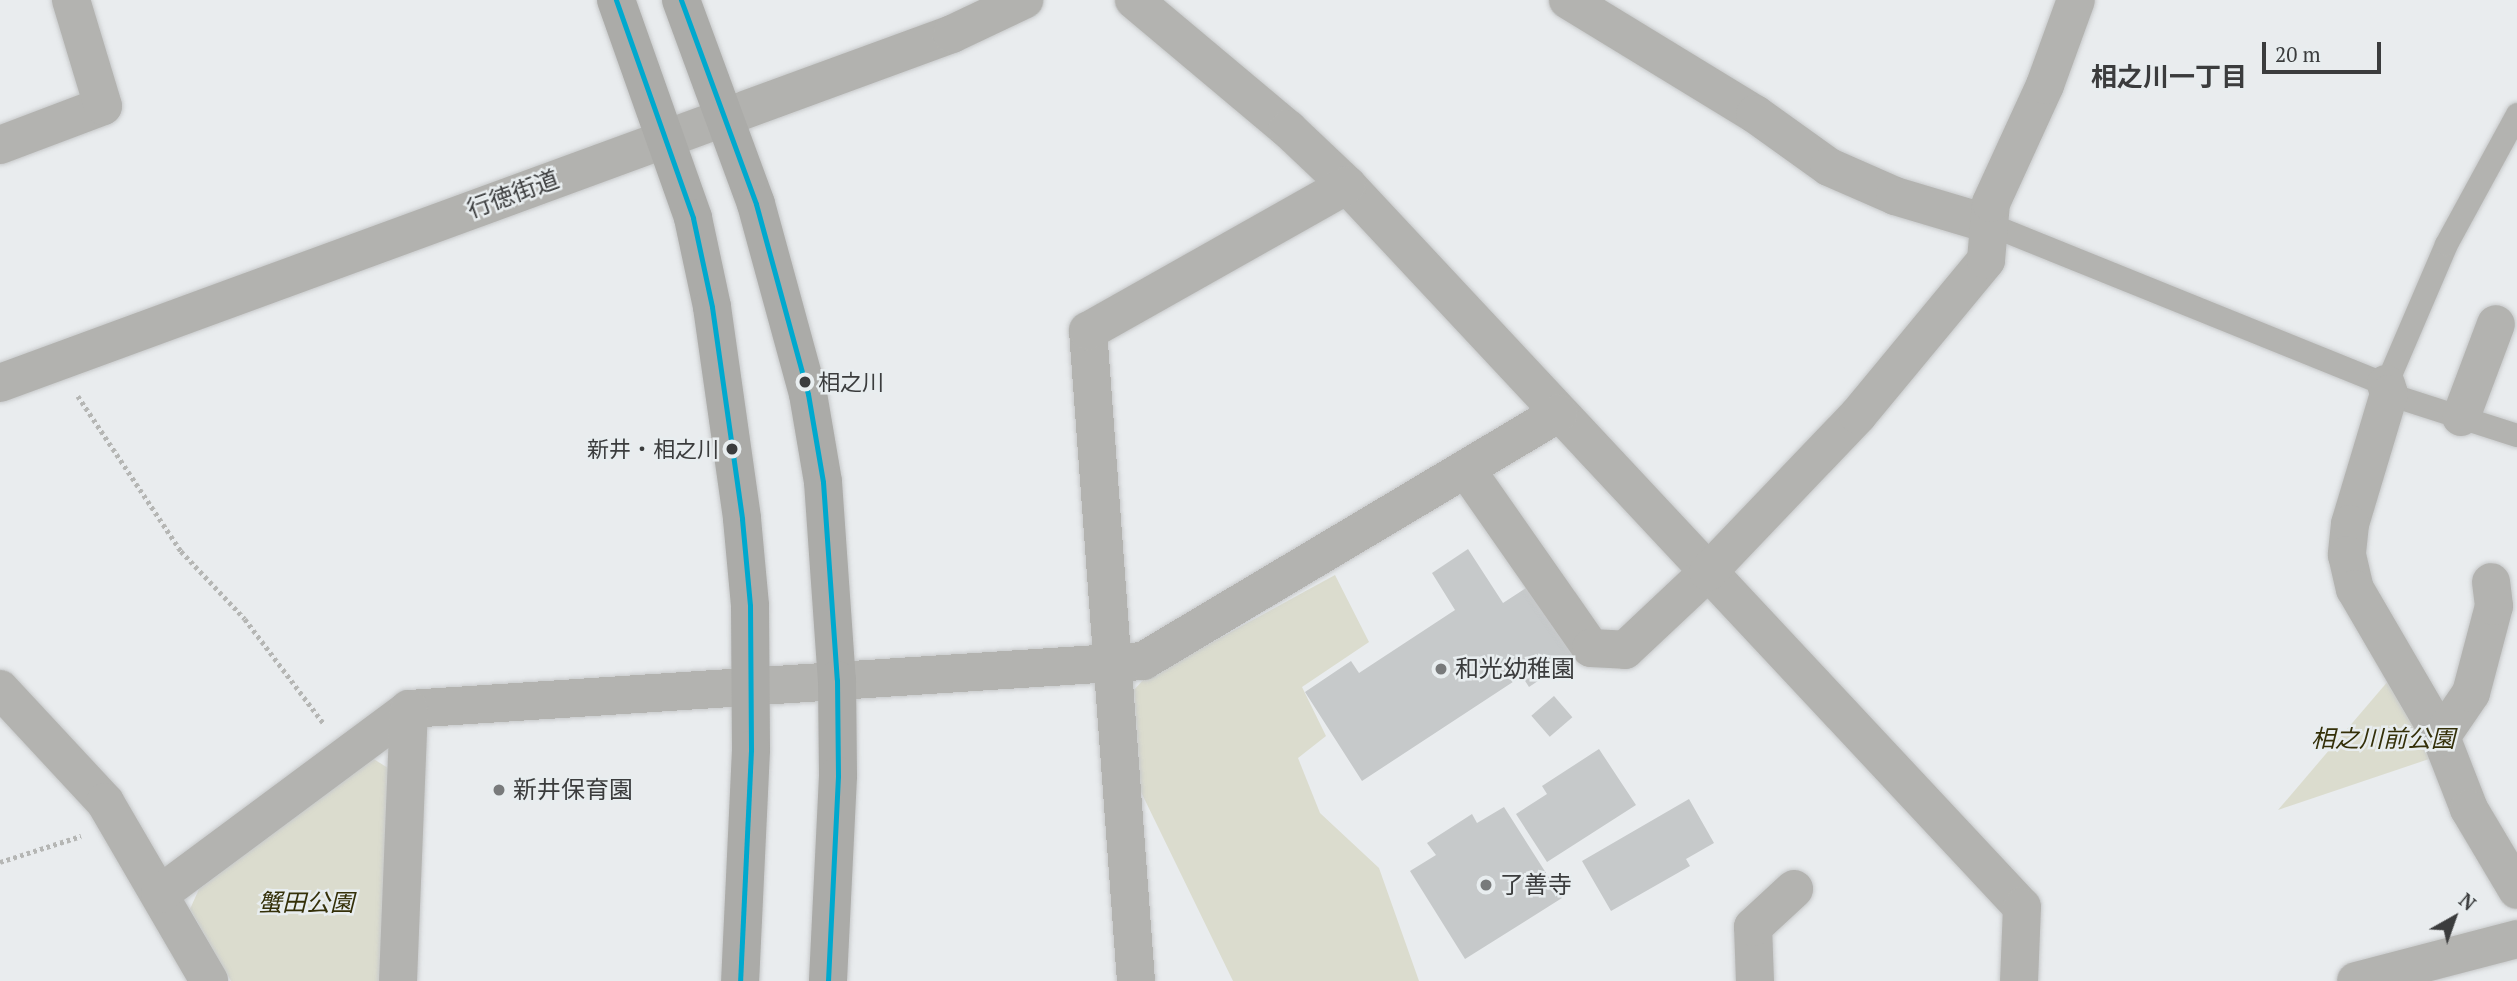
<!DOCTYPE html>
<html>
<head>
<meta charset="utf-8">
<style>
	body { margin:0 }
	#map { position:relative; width:2517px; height:981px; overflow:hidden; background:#e9ecee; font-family:"PT Serif","Noto Sans JP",serif }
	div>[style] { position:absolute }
	.green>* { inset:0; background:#dbdcce }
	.building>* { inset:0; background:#c6c9ca; transform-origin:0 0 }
	.path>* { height:4.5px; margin-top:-2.25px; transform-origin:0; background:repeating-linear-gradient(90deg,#b5b6b4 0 3.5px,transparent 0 7px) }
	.roads { filter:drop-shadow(0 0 2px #c7c9ca) drop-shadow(0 0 2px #c7c9ca) }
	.lane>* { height:23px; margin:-11.5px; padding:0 11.5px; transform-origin:11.5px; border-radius:11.5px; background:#b3b3b0 }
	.street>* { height:38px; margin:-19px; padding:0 19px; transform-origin:19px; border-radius:19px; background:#b3b3b0 }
	.secondary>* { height:38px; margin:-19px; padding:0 19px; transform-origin:19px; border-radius:19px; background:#b2b2af }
	.primary>* { height:38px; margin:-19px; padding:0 19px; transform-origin:19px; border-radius:19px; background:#ababa8 }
	.bus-1>* { height:5px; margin:-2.5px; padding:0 2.5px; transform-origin:2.5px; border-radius:2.5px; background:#00a9ce }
	.dots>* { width:19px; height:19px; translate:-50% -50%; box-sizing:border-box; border:4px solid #e8edef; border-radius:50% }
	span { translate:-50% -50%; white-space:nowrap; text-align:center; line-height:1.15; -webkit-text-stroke:5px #e8edef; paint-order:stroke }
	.bus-label { font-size:22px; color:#3b3c3d }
	.left { translate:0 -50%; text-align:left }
	.right { translate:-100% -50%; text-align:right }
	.street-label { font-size:24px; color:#3b3c3d }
	.poi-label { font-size:24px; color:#3b3c3d }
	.park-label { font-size:24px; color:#343009; font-style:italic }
	.neighbourhood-label { font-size:26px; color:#3b3c3d; font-weight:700 }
	.north { position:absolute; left:2419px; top:883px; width:70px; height:70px; -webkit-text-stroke:5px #e8edef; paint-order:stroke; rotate:40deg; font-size:19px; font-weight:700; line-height:28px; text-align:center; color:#3b3c3d }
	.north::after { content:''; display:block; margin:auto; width:24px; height:32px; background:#3b3c3d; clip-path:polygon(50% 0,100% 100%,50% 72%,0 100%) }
	.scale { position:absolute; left:2262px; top:42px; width:119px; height:32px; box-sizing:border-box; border:4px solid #3b3c3d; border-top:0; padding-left:9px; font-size:21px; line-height:24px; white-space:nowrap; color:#3b3c3d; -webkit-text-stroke:5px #e8edef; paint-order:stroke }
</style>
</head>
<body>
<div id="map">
	<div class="green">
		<div style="clip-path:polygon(1335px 575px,1369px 642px,1302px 687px,1326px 736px,1298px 758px,1320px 813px,1379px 868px,1419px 981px,1233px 981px,1141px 792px,1134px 690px,1143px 680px)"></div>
		<div style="clip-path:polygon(2389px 680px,2432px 758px,2278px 810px)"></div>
		<div style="clip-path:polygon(372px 758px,388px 768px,380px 981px,231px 981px,190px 909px,199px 889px)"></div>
	</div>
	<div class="building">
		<div style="clip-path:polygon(1468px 549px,1503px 603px,1532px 584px,1578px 654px,1529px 687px,1522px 676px,1362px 781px,1305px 692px,1351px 661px,1359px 673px,1455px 610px,1432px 573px)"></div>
		<div style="left:1554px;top:696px;width:28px;height:30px;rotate:49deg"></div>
		<div style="clip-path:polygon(1599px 749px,1636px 805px,1547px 862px,1516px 814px,1547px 794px,1542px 786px)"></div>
		<div style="clip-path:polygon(1689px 799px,1714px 843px,1686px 859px,1690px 866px,1611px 911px,1582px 861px)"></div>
		<div style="clip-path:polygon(1504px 807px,1562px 898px,1465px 959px,1410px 871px,1436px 855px,1427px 843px,1472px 814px,1477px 823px)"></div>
	</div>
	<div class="path">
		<div style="left:78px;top:396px;width:186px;rotate:56.4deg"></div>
		<div style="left:181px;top:551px;width:93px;rotate:46.7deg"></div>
		<div style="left:245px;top:619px;width:131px;rotate:53deg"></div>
		<div style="left:0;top:862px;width:85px;rotate:-17.8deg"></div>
	</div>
	<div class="roads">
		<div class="lane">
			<div style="left:1989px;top:224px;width:428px;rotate:22deg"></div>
			<div style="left:2386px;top:384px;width:152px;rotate:-66.8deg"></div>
			<div style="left:2446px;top:244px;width:148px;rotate:-61.4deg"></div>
			<div style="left:2389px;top:394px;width:134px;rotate:17.8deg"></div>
		</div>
		<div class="street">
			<div style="left:1134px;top:0;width:201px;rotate:40deg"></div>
			<div style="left:1288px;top:129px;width:81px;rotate:43.5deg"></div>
			<div style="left:1347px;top:185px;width:988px;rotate:46.93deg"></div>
			<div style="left:2022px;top:907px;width:74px;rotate:92.3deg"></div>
			<div style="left:1568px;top:0;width:219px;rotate:31.4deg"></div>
			<div style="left:1755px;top:114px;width:91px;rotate:35.6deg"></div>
			<div style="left:1829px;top:167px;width:72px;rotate:23.7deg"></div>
			<div style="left:1895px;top:196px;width:98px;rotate:16.6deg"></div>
			<div style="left:0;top:145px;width:110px;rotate:-20.7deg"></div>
			<div style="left:103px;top:106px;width:111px;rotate:-106.8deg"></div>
			<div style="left:2386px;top:384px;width:10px;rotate:73deg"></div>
			<div style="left:2389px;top:394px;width:136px;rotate:106.7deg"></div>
			<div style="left:2350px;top:524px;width:31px;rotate:96deg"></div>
			<div style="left:2347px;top:555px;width:35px;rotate:77deg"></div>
			<div style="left:2355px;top:589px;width:171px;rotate:59.8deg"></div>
			<div style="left:2441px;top:737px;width:77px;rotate:68.7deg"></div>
			<div style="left:2469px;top:809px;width:94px;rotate:59.3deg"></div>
			<div style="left:2461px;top:417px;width:99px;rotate:-69.4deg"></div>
			<div style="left:1466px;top:469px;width:218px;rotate:55.1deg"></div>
			<div style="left:1591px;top:648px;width:34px;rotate:3deg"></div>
			<div style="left:1625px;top:650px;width:114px;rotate:-43.2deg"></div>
			<div style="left:1708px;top:572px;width:217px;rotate:-46.3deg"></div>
			<div style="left:1858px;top:415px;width:201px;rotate:-50.4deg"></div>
			<div style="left:1986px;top:260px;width:57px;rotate:-85deg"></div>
			<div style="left:1991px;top:203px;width:130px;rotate:-65.4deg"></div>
			<div style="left:2045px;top:85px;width:90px;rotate:-70deg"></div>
			<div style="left:0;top:689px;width:154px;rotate:47.1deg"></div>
			<div style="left:105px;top:802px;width:207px;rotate:59.8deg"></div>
			<div style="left:2441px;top:737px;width:53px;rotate:-55.7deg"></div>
			<div style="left:2471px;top:693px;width:90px;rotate:-75.2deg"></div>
			<div style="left:2494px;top:606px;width:24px;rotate:-97deg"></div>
			<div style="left:160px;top:894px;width:310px;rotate:-36.6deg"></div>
			<div style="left:409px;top:709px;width:736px;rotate:-3.74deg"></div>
			<div style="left:1143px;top:661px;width:484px;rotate:-30.8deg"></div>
			<div style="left:398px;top:981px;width:272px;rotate:-87.7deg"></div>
			<div style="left:1136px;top:981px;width:652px;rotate:-94.22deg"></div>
			<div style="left:1088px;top:331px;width:297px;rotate:-29.4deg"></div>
			<div style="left:1755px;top:981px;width:54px;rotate:-92.1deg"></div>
			<div style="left:1753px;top:927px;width:56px;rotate:-42.8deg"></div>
			<div style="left:2356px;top:981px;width:166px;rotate:-14.6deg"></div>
		</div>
		<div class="secondary">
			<div style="left:0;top:383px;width:1014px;rotate:-20.13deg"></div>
			<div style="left:952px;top:34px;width:80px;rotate:-25.3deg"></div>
		</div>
		<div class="primary">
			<div style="left:616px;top:0;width:231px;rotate:70.5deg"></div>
			<div style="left:693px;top:218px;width:91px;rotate:77.9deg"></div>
			<div style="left:712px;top:307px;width:214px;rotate:81.9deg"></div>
			<div style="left:742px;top:519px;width:87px;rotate:84.7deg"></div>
			<div style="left:750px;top:606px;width:144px;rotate:89.6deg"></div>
			<div style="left:751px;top:750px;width:231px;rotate:92.7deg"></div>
			<div style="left:681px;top:0;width:217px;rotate:69.8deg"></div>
			<div style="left:756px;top:204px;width:197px;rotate:74.7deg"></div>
			<div style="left:808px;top:394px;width:89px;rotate:80.3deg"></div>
			<div style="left:823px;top:482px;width:198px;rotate:86deg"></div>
			<div style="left:837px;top:680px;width:96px;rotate:89.4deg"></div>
			<div style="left:838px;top:776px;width:205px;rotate:92.8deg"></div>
		</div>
	</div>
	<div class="bus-1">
		<div style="left:616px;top:0;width:231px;rotate:70.5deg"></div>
		<div style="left:693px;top:218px;width:91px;rotate:77.9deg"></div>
		<div style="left:712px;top:307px;width:214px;rotate:81.9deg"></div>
		<div style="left:742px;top:519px;width:87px;rotate:84.7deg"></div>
		<div style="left:750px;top:606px;width:144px;rotate:89.6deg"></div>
		<div style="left:751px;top:750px;width:231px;rotate:92.7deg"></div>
		<div style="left:681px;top:0;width:217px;rotate:69.8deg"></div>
		<div style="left:756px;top:204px;width:197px;rotate:74.7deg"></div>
		<div style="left:808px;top:394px;width:89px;rotate:80.3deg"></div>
		<div style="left:823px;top:482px;width:198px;rotate:86deg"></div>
		<div style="left:837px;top:680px;width:96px;rotate:89.4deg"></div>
		<div style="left:838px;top:776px;width:205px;rotate:92.8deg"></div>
	</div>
	<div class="dots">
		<div style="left:805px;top:382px;background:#3b3c3d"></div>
		<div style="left:732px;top:449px;background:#3b3c3d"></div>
		<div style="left:1441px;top:669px;background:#787a7b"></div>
		<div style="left:499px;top:790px;background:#787a7b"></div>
		<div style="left:1486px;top:885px;background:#787a7b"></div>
	</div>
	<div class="bus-label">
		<span class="left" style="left:818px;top:382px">相之川</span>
		<span class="right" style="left:719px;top:449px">新井・相之川</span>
	</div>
	<div class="street-label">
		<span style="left:513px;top:194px;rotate:-20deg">行徳街道</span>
	</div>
	<div class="poi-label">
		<span class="left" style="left:1455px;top:669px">和光幼稚園</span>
		<span class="left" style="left:513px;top:790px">新井保育園</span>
		<span class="left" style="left:1500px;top:885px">了善寺</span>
	</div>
	<div class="park-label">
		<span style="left:2383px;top:739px">相之川前公園</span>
		<span style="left:306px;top:903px">蟹田公園</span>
	</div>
	<div class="neighbourhood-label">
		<span style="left:2169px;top:77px">相之川一丁目</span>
	</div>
	<div class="north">N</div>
	<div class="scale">20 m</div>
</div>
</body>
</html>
